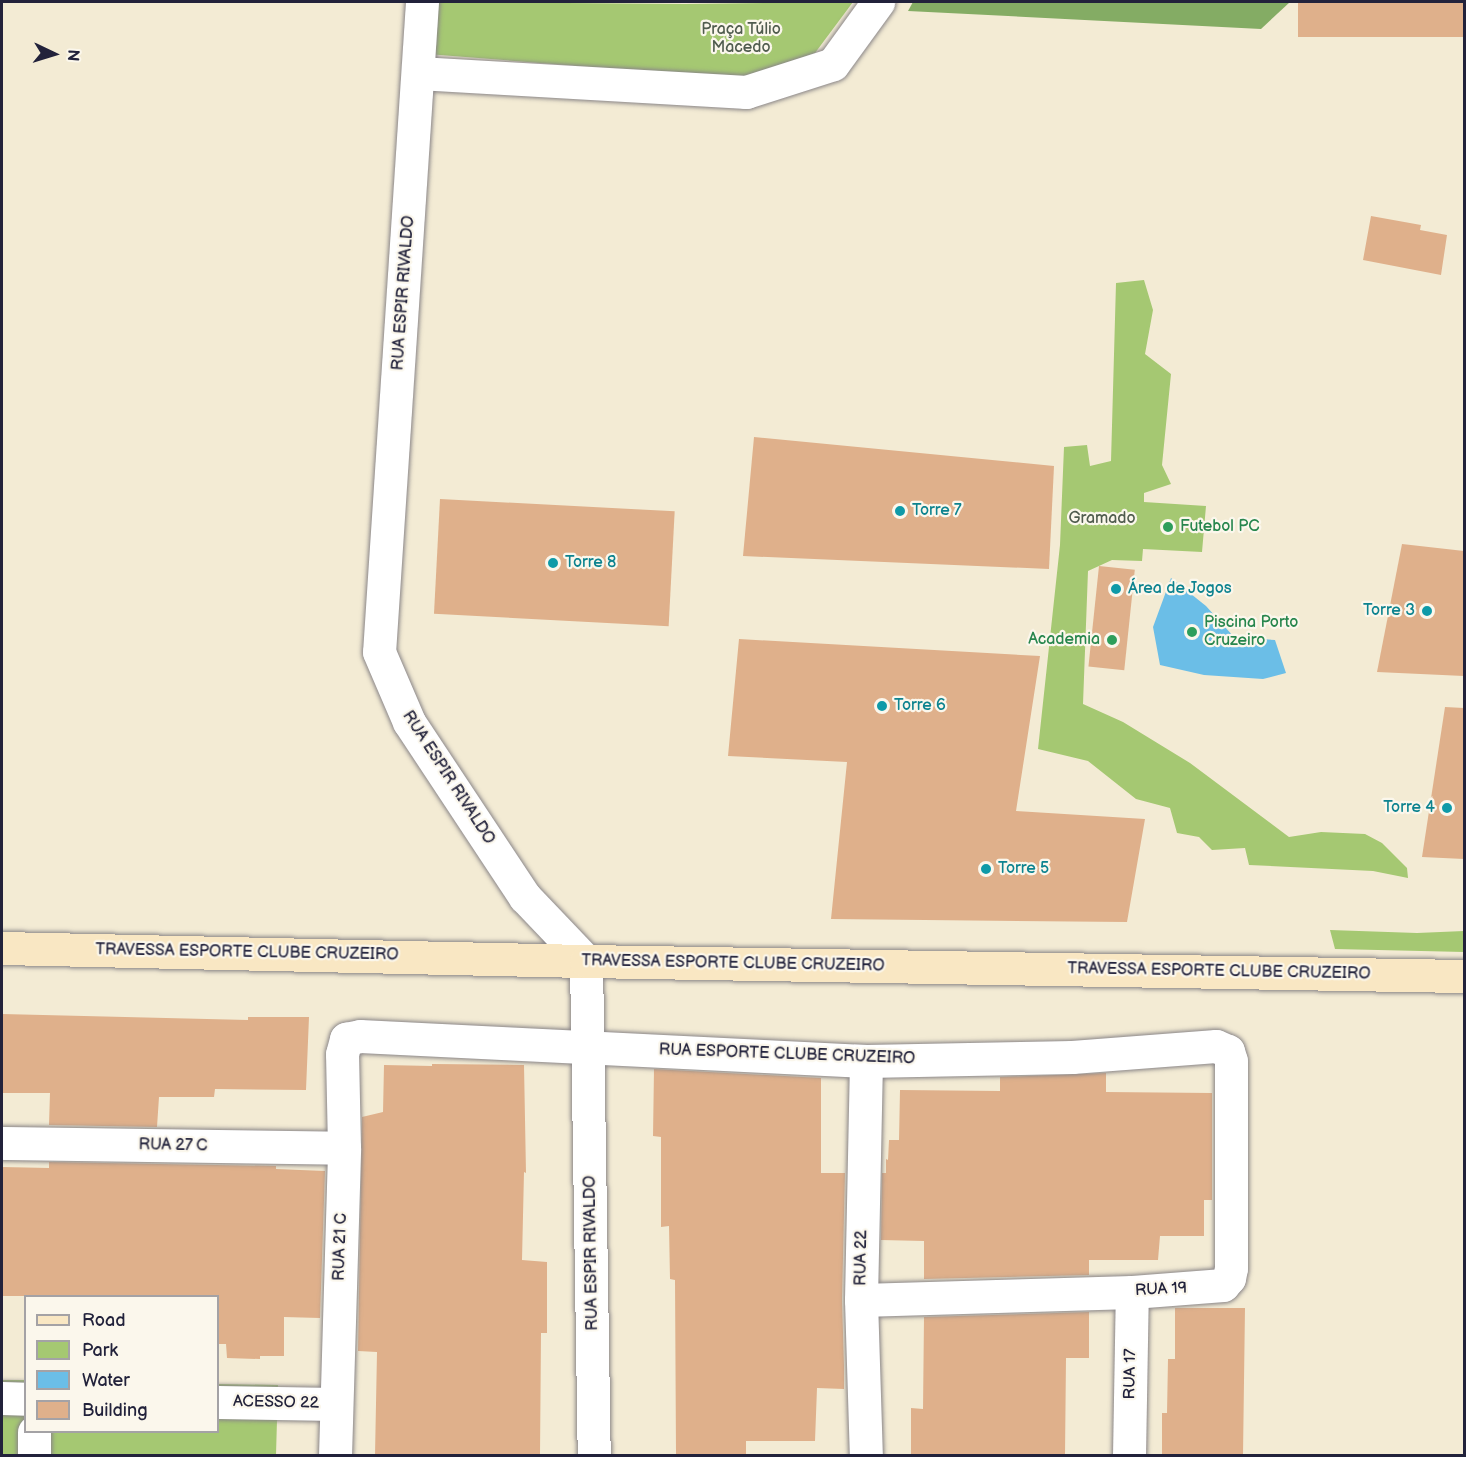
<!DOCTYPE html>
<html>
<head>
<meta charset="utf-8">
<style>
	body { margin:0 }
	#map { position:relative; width:1466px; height:1457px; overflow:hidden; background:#f3ebd4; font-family:"Balsamiq Sans",sans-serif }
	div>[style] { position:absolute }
	.green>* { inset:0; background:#a5c872 }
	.forest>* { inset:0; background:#84ac64 }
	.water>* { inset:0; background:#6bbee7 }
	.building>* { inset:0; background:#dfb08b; transform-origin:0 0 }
	.roads { filter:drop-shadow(0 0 2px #8a8688) drop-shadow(0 0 2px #8a8688) }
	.street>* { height:33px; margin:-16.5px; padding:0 16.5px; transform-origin:16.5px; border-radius:16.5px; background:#fff }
	.secondary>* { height:33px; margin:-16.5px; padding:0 16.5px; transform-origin:16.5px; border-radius:16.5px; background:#f9e7c3 }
	.dots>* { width:16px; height:16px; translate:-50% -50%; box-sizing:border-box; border:3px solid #fbf7ec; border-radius:50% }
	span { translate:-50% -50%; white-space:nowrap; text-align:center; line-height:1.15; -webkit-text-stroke:4.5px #fbf7ec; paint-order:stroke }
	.park-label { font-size:16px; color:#505c4e }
	.street-label { font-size:16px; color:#22223b }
	.culture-label { font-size:16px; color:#0d838f }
	.left { translate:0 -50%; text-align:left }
	.right { translate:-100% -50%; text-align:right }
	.leisure-label { font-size:16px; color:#27864d }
	.frame { position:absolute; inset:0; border:3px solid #22223b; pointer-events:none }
	.legend { position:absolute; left:24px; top:1295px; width:195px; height:138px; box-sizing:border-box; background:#fbf7ec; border:2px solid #a4a2a5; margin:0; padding:8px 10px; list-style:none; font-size:18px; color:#22223b }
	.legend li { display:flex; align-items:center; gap:12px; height:30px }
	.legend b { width:30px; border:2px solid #a4a2a5 }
	.north { position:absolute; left:24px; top:24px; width:60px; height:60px; -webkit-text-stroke:4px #fbf7ec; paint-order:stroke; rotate:94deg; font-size:16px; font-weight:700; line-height:24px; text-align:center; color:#22223b }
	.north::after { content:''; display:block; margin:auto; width:21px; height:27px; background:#22223b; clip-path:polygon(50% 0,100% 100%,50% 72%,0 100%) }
</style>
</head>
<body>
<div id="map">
	<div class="green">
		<div style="clip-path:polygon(432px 2px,685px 4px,853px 2px,815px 53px,742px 79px,427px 54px)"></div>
		<div style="clip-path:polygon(1144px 280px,1153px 310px,1145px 354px,1171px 374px,1162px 465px,1171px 484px,1144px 493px,1144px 502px,1206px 506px,1202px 552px,1143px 549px,1142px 561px,1112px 560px,1088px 571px,1083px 704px,1123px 722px,1190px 763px,1289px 837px,1321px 832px,1365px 834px,1382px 843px,1407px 868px,1408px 878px,1373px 871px,1249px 865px,1245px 848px,1212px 850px,1199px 837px,1177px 833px,1170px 808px,1136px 799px,1088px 761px,1038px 749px,1060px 545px,1064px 447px,1087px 445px,1090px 466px,1111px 461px,1116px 283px)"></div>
		<div style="clip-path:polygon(1330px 930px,1417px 933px,1464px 931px,1464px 952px,1335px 949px)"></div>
		<div style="clip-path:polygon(2px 1380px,25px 1380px,26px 1432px,218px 1432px,218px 1384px,278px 1385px,276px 1455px,2px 1455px)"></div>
	</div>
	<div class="forest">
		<div style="clip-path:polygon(913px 2px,1290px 2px,1261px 29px,908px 11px)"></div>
	</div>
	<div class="water">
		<div style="clip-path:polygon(1171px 578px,1206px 606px,1234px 637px,1275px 640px,1286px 673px,1263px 679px,1204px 675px,1160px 665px,1153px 627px)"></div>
	</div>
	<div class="building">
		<div style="left:1298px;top:2px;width:166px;height:35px"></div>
		<div style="clip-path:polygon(1371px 216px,1421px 225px,1420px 230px,1447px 235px,1441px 275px,1363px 260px)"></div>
		<div style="clip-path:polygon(754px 437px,1054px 466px,1049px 569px,743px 556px)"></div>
		<div style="left:440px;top:499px;width:235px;height:115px;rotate:3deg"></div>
		<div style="clip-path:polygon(1402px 544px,1464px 551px,1464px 676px,1377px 672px)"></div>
		<div style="left:1099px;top:566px;width:36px;height:101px;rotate:6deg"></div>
		<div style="clip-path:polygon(739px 639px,1040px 656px,1016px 811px,1145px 819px,1127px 922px,831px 919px,847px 762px,728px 756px)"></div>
		<div style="clip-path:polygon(1445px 707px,1464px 708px,1464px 859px,1422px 857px)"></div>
		<div style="clip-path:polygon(2px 1014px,248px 1020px,248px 1017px,309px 1017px,306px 1090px,215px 1089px,214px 1097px,159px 1097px,157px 1127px,49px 1125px,50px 1093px,2px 1093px)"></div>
		<div style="clip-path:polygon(432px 1064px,524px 1065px,526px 1173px,524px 1172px,522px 1260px,547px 1262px,547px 1333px,541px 1333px,540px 1455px,375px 1455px,377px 1352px,358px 1351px,362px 1117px,383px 1112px,384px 1065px,432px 1066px)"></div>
		<div style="clip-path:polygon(654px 1069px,821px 1078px,821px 1173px,845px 1173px,842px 1300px,844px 1366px,844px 1389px,817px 1388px,815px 1441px,746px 1441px,746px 1455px,676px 1455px,675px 1280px,670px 1279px,669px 1226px,661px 1227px,661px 1137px,653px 1136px)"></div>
		<div style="clip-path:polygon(1106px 1073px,1106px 1092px,1212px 1093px,1212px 1200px,1204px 1200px,1204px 1236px,1160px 1236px,1158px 1260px,1089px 1260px,1089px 1275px,924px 1279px,924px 1241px,881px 1240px,882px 1173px,886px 1173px,886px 1159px,888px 1160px,889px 1140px,899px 1140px,900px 1090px,1000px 1091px,1000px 1077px)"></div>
		<div style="clip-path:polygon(49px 1162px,276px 1166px,276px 1169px,325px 1171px,320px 1318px,284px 1317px,284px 1356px,260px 1356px,260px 1359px,227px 1358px,226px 1344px,218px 1344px,218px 1296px,2px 1296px,2px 1167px,49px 1168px)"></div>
		<div style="clip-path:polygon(1175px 1308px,1245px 1308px,1243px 1455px,1162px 1455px,1162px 1413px,1167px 1413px,1168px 1359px,1175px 1359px)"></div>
		<div style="clip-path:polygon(1089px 1312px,1089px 1358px,1066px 1358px,1065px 1455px,911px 1455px,911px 1408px,923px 1409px,924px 1317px)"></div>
	</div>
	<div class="roads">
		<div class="street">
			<div style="left:422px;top:2px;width:651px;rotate:93.78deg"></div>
			<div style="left:379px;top:652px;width:76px;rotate:66.8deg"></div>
			<div style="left:409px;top:722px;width:210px;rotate:56.5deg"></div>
			<div style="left:525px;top:897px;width:88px;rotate:46.4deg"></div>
			<div style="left:586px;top:961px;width:495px;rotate:89.1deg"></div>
			<div style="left:418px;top:73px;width:329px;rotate:3.3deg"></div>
			<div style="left:746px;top:92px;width:91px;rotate:-17.8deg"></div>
			<div style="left:833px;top:64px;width:77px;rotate:-54deg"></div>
			<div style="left:866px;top:1061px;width:239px;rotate:91.2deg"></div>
			<div style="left:861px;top:1300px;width:156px;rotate:88.2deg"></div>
			<div style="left:2px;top:1143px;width:342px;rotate:0.8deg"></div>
			<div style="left:2px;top:1398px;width:24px;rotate:2deg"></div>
			<div style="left:218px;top:1402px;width:117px;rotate:1deg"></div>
			<div style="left:34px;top:1456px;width:24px;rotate:-90deg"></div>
			<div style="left:335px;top:1456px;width:308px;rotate:-88.3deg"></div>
			<div style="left:344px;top:1148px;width:94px;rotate:-91.2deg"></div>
			<div style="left:342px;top:1054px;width:16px;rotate:-75deg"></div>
			<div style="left:346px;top:1039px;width:14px;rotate:-12deg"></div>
			<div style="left:360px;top:1036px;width:507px;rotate:2.83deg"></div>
			<div style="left:866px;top:1061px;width:206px;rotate:-1.1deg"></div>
			<div style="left:1072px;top:1057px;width:144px;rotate:-4.4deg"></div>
			<div style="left:1216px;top:1046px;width:13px;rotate:23deg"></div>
			<div style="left:1228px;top:1051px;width:10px;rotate:73deg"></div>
			<div style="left:1231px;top:1061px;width:207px;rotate:90deg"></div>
			<div style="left:1231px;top:1268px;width:10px;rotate:101deg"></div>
			<div style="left:1229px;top:1278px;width:9px;rotate:131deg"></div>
			<div style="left:1223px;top:1285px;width:91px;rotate:175.6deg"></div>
			<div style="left:1132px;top:1292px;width:271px;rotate:178.3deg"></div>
			<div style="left:1129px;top:1456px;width:164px;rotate:-89deg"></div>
		</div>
		<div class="secondary">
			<div style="left:2px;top:948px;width:584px;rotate:1.28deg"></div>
			<div style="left:586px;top:961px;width:878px;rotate:0.98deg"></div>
		</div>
	</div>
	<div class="dots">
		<div style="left:900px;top:511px;background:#0f9aa8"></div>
		<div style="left:1168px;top:527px;background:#2e9e5b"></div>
		<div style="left:553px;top:563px;background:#0f9aa8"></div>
		<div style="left:1116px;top:589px;background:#0f9aa8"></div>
		<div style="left:1427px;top:611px;background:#0f9aa8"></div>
		<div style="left:1192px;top:632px;background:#2e9e5b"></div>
		<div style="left:1112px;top:640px;background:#2e9e5b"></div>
		<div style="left:882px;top:706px;background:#0f9aa8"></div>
		<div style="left:1447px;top:808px;background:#0f9aa8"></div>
		<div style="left:986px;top:869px;background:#0f9aa8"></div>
	</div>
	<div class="park-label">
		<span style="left:741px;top:39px">Praça Túlio<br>Macedo</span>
		<span style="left:1102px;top:519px">Gramado</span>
	</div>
	<div class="street-label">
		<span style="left:404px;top:293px;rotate:-86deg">RUA ESPIR RIVALDO</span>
		<span style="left:448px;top:778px;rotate:57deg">RUA ESPIR RIVALDO</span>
		<span style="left:247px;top:953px;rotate:1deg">TRAVESSA ESPORTE CLUBE CRUZEIRO</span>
		<span style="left:733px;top:964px;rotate:1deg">TRAVESSA ESPORTE CLUBE CRUZEIRO</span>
		<span style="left:1219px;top:972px;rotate:1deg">TRAVESSA ESPORTE CLUBE CRUZEIRO</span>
		<span style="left:787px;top:1055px;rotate:2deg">RUA ESPORTE CLUBE CRUZEIRO</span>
		<span style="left:173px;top:1146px;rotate:1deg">RUA 27 C</span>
		<span style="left:341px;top:1247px;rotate:-88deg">RUA 21 C</span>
		<span style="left:592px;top:1253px;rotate:-91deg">RUA ESPIR RIVALDO</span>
		<span style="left:862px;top:1258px;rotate:-89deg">RUA 22</span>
		<span style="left:1161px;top:1290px;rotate:-3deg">RUA 19</span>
		<span style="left:1131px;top:1374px;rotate:-89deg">RUA 17</span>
		<span style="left:276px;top:1403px;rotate:1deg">ACESSO 22</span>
	</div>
	<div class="culture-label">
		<span class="left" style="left:912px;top:511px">Torre 7</span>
		<span class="left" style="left:565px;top:563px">Torre 8</span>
		<span class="left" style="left:1128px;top:589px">Área de Jogos</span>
		<span class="right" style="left:1415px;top:611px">Torre 3</span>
		<span class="left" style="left:894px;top:706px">Torre 6</span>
		<span class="right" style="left:1435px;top:808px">Torre 4</span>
		<span class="left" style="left:998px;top:869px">Torre 5</span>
	</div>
	<div class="leisure-label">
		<span class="left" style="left:1180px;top:527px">Futebol PC</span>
		<span class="left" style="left:1204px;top:632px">Piscina Porto<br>Cruzeiro</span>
		<span class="right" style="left:1100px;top:640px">Academia</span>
	</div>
	<div class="frame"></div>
	<ul class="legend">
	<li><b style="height:8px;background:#f9e7c3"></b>Road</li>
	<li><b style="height:16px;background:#a5c872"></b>Park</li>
	<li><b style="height:16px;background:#6bbee7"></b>Water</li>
	<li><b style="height:16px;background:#dfb08b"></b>Building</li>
	</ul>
	<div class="north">N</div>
</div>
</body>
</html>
